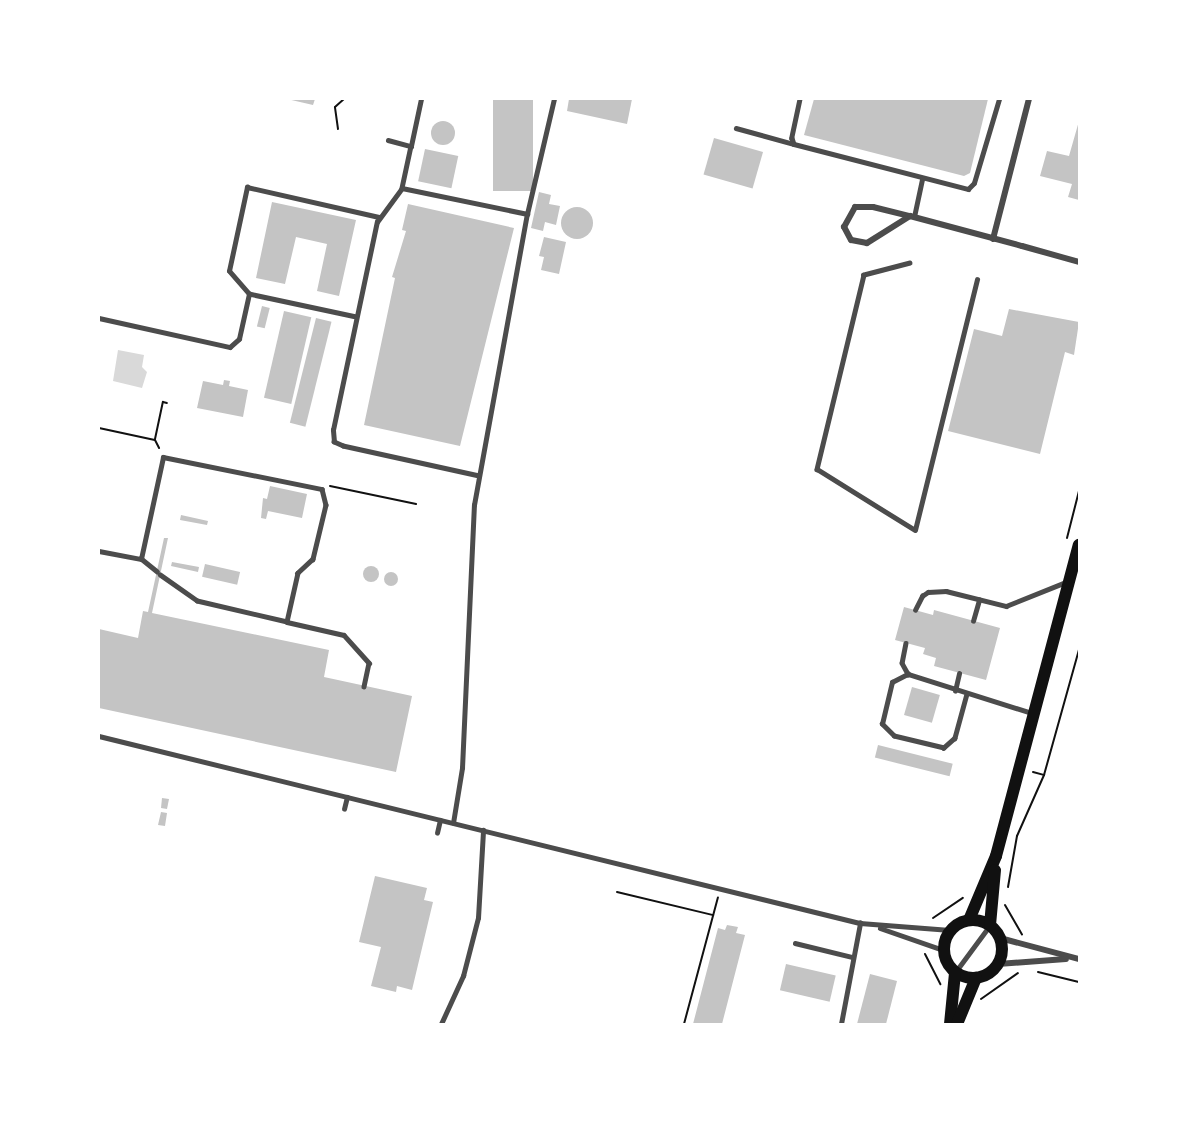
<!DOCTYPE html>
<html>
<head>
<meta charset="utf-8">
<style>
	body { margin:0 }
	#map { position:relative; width:1178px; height:1123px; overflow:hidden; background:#fff; font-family:Merriweather,serif }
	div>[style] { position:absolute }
	.water>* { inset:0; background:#d9d9d9 }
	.building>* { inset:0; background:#c4c4c4; transform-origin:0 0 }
	.round { border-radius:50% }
	.path>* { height:2px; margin:-1px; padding:0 1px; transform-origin:1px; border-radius:1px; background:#111 }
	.service>* { height:4.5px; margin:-2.25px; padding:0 2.25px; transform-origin:2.25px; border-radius:2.25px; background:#4c4c4c }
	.minor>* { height:6px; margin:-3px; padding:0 3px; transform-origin:3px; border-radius:3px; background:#4c4c4c }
	.secondary>* { height:12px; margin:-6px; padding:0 6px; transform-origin:6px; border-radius:6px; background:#111 }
	.secondary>.ring { margin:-6px; padding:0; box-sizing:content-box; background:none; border:12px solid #111; border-radius:50% }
	span { translate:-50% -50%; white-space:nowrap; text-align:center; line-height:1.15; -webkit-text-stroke:6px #fff; paint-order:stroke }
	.frame { position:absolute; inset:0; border:100px solid #fff; pointer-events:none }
</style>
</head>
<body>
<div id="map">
	<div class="water">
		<div style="clip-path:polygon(118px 350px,144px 355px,142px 367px,147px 372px,142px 388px,113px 381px)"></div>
	</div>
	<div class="building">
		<div style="clip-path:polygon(287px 99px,315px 99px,313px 105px)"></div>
		<div style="left:493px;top:99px;width:40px;height:92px"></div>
		<div style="clip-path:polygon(569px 99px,632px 99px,627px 124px,567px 111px)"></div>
		<div style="clip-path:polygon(814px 99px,988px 99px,970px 173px,964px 176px,804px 135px)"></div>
		<div class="round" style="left:431px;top:121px;width:24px;height:24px"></div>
		<div style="clip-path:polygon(1079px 121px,1079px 200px,1068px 197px,1072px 184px,1040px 176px,1047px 151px,1069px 156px)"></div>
		<div style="left:714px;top:138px;width:51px;height:38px;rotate:16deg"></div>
		<div style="left:425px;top:149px;width:34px;height:33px;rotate:12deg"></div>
		<div style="clip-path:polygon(539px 192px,551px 195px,549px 204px,560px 206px,556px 225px,545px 222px,543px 231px,531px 228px)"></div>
		<div style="clip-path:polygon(272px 202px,356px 220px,339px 296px,317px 291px,327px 244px,296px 237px,285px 284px,256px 278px)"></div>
		<div style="clip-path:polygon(408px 204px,514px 228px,460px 446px,364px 425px,395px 278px,392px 277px,406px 231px,402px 230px)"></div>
		<div class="round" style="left:561px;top:207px;width:32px;height:32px"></div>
		<div style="clip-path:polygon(544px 237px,566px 242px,559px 274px,541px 270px,544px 257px,539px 256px)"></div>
		<div style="left:262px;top:306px;width:8px;height:21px;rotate:14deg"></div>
		<div style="clip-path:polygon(1009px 309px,1079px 322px,1074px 355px,1065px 352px,1040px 454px,948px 431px,974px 329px,1002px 336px)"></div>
		<div style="left:284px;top:311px;width:28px;height:89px;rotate:13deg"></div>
		<div style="left:316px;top:318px;width:16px;height:108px;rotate:14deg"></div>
		<div style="clip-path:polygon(224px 380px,230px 381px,229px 386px,248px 390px,243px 417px,197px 408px,203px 381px,223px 385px)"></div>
		<div style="clip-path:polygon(270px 486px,307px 494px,302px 518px,268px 511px,266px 519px,261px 518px,263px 498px,267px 499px)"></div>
		<div style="clip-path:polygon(181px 515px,208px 521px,207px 525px,180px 520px)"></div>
		<div style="clip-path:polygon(164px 538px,168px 538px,152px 613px,329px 650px,324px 677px,412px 696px,396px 772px,99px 708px,99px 629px,138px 638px,143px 611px,148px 612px)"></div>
		<div style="clip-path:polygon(172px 562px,199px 567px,198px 572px,171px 566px)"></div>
		<div style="left:205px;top:564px;width:36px;height:13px;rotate:13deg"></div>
		<div class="round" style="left:363px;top:566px;width:16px;height:16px"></div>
		<div class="round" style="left:384px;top:572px;width:14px;height:14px"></div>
		<div style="clip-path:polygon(904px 607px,933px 615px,934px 610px,1000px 628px,986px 680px,934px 666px,936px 658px,923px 654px,925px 648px,895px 640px)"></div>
		<div style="left:912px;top:687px;width:29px;height:29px;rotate:16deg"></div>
		<div style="left:878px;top:745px;width:77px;height:13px;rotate:14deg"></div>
		<div style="clip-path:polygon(162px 798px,169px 799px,167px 809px,161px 808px)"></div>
		<div style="clip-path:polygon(161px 812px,167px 813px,165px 826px,158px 825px)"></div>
		<div style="clip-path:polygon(375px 876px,427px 888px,424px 900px,433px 902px,412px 990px,397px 986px,396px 992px,371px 986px,381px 947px,359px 942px)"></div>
		<div style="clip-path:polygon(727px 925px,738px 927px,736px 933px,745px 935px,722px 1024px,693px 1024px,718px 928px,725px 930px)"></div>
		<div style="left:786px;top:964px;width:51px;height:27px;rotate:13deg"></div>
		<div style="clip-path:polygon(870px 974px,897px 981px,886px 1024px,857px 1024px)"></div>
	</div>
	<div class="path">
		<div style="left:338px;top:129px;width:22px;rotate:-98deg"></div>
		<div style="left:335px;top:107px;width:12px;rotate:-42deg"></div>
		<div style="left:99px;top:428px;width:57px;rotate:12.1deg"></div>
		<div style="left:155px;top:440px;width:9px;rotate:63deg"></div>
		<div style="left:155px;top:439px;width:38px;rotate:-78deg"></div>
		<div style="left:163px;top:402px;width:4px;rotate:14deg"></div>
		<div style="left:330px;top:486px;width:88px;rotate:11.8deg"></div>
		<div style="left:1067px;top:538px;width:49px;rotate:-75.7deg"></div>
		<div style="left:1033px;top:772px;width:11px;rotate:15deg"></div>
		<div style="left:1008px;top:887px;width:52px;rotate:-80deg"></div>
		<div style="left:1017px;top:836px;width:67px;rotate:-66.1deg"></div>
		<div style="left:1044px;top:775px;width:130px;rotate:-74.4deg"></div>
		<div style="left:617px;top:892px;width:99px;rotate:13.5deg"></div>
		<div style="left:1005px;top:905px;width:34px;rotate:60deg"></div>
		<div style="left:933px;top:918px;width:36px;rotate:-34deg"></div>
		<div style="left:925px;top:954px;width:34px;rotate:63deg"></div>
		<div style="left:1038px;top:972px;width:42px;rotate:13.7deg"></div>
		<div style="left:981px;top:999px;width:45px;rotate:-35.1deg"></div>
		<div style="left:684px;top:1024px;width:131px;rotate:-75deg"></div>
	</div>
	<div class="service">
		<div style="left:800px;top:99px;width:40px;rotate:102deg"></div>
		<div style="left:792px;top:138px;width:6px;rotate:72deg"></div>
		<div style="left:794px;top:144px;width:180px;rotate:14.5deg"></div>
		<div style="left:968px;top:189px;width:8px;rotate:-45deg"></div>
		<div style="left:974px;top:183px;width:88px;rotate:-73.4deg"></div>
		<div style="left:736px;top:128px;width:60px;rotate:15.4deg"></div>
		<div style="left:388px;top:140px;width:24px;rotate:15deg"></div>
		<div style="left:411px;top:146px;width:43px;rotate:102.1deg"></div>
		<div style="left:411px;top:146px;width:48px;rotate:-78deg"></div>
		<div style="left:914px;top:217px;width:39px;rotate:-78deg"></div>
		<div style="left:910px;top:263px;width:48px;rotate:165.4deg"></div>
		<div style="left:864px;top:275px;width:200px;rotate:103.6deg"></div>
		<div style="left:817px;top:469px;width:115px;rotate:31.9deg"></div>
		<div style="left:915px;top:530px;width:258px;rotate:-76.1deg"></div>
		<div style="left:356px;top:317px;width:109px;rotate:-167.9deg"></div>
		<div style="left:249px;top:294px;width:30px;rotate:-131deg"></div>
		<div style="left:229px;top:271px;width:86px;rotate:-77.9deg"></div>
		<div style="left:247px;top:187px;width:135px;rotate:12.8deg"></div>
		<div style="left:99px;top:318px;width:134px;rotate:12.5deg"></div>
		<div style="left:230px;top:347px;width:12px;rotate:-42deg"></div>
		<div style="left:239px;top:339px;width:46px;rotate:-77.5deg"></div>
		<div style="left:479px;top:476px;width:139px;rotate:-167.6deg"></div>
		<div style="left:343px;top:446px;width:10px;rotate:-156deg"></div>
		<div style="left:334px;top:442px;width:12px;rotate:-95deg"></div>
		<div style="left:333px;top:430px;width:213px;rotate:-78.1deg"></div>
		<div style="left:377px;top:222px;width:42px;rotate:-53.7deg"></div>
		<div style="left:402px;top:188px;width:128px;rotate:11.7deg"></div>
		<div style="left:99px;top:551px;width:43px;rotate:10.8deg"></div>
		<div style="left:157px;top:572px;width:21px;rotate:-141deg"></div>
		<div style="left:141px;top:559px;width:104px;rotate:-77.8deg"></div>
		<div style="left:163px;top:457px;width:162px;rotate:11.4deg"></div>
		<div style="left:322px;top:489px;width:16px;rotate:76deg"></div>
		<div style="left:326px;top:505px;width:56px;rotate:103.5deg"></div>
		<div style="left:313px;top:559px;width:21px;rotate:137deg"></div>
		<div style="left:298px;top:573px;width:50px;rotate:102.7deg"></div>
		<div style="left:287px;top:622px;width:92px;rotate:-166.9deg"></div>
		<div style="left:197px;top:601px;width:45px;rotate:-144.9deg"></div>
		<div style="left:915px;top:610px;width:16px;rotate:-63deg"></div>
		<div style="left:922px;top:596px;width:7px;rotate:-34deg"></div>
		<div style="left:928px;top:592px;width:18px;rotate:-3deg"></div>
		<div style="left:946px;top:591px;width:62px;rotate:14deg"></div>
		<div style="left:1006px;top:606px;width:65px;rotate:-21.8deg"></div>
		<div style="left:973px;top:621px;width:22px;rotate:-74deg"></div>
		<div style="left:287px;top:622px;width:58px;rotate:12.8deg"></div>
		<div style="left:344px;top:635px;width:38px;rotate:48deg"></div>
		<div style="left:369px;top:663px;width:24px;rotate:102deg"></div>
		<div style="left:906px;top:643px;width:20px;rotate:101deg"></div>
		<div style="left:902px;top:663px;width:13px;rotate:61deg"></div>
		<div style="left:955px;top:691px;width:18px;rotate:-77deg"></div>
		<div style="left:967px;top:694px;width:46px;rotate:105.3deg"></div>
		<div style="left:955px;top:738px;width:15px;rotate:138deg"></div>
		<div style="left:944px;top:748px;width:51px;rotate:-166.5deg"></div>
		<div style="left:894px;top:736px;width:17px;rotate:-135deg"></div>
		<div style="left:882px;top:724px;width:43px;rotate:-76.6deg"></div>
		<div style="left:892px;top:682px;width:18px;rotate:-27deg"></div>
		<div style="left:908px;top:674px;width:130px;rotate:17.5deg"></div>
		<div style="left:99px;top:736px;width:784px;rotate:13.81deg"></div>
		<div style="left:860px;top:923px;width:90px;rotate:4.4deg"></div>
		<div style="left:344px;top:809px;width:12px;rotate:-76deg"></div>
		<div style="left:453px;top:823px;width:56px;rotate:-80.7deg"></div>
		<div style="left:462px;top:768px;width:263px;rotate:-87.4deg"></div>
		<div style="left:474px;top:505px;width:296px;rotate:-79.7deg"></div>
		<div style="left:527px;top:214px;width:118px;rotate:-76.8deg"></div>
		<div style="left:437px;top:833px;width:13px;rotate:-77deg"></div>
		<div style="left:880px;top:928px;width:67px;rotate:19.2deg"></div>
		<div style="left:795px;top:943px;width:59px;rotate:13.8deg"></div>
		<div style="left:956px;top:971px;width:57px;rotate:-53.5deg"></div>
		<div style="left:441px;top:1024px;width:53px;rotate:-65.4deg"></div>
		<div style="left:463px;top:976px;width:60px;rotate:-75.5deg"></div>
		<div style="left:478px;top:918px;width:88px;rotate:-86.7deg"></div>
		<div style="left:841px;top:1024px;width:103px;rotate:-79.3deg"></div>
	</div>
	<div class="minor">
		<div style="left:910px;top:216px;width:51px;rotate:147.9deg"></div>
		<div style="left:867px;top:243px;width:16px;rotate:-169deg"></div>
		<div style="left:851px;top:240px;width:15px;rotate:-118deg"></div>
		<div style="left:844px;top:227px;width:23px;rotate:-61deg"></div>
		<div style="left:855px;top:207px;width:18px"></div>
		<div style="left:873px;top:207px;width:38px;rotate:14deg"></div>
		<div style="left:910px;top:216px;width:116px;rotate:15deg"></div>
		<div style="left:1022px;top:246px;width:59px;rotate:15.7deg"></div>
		<div style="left:993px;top:239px;width:145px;rotate:-75.6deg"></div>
		<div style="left:1000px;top:938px;width:82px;rotate:14.9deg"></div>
		<div style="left:998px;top:964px;width:68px;rotate:-4.2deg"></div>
	</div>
	<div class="secondary">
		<div class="ring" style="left:944px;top:920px;width:46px;height:46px"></div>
		<div style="left:969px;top:920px;width:69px;rotate:-67.1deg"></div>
		<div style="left:996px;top:856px;width:322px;rotate:-75.1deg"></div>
		<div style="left:990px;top:925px;width:55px;rotate:-84.8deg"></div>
		<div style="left:950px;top:1024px;width:51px;rotate:-84.4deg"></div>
		<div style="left:957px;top:1024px;width:50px;rotate:-67.6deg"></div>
	</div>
	<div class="frame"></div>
</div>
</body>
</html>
